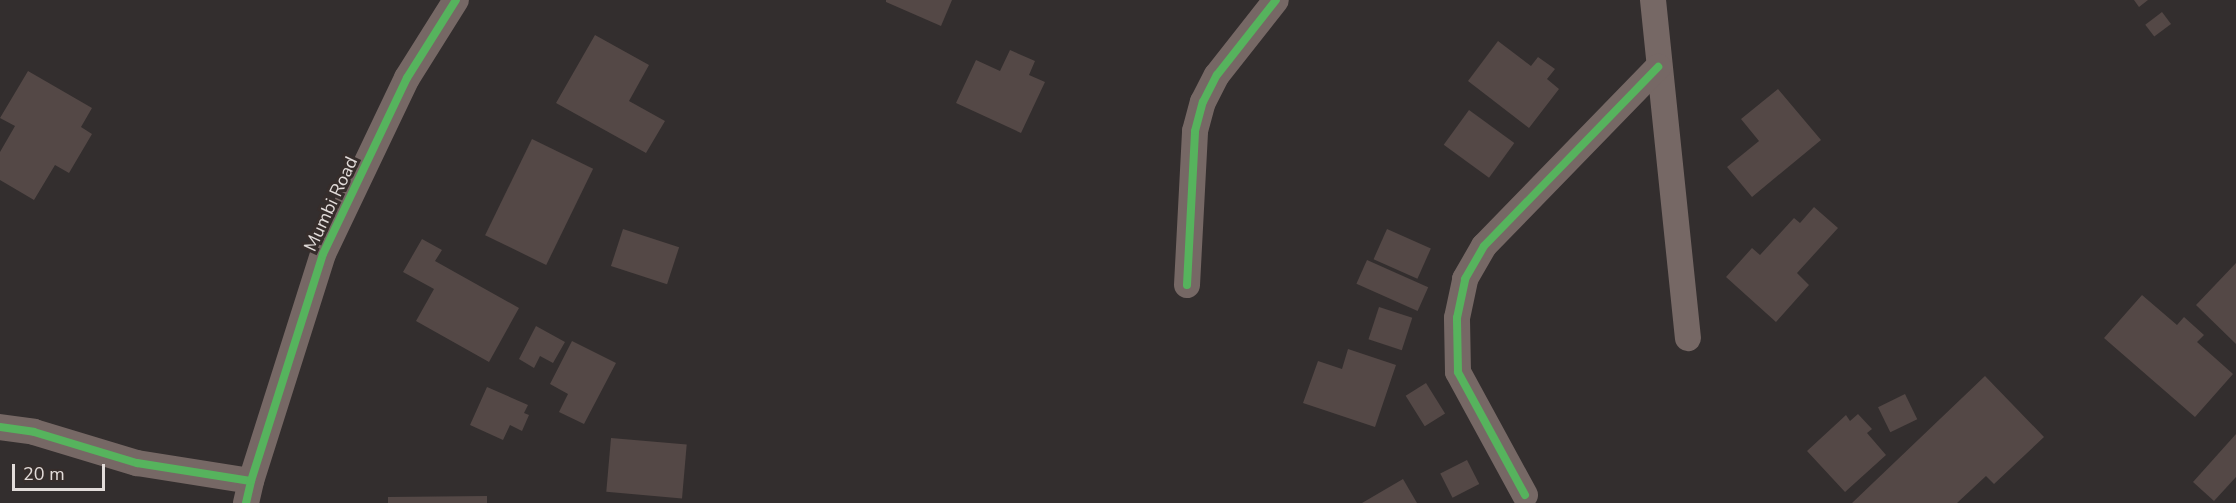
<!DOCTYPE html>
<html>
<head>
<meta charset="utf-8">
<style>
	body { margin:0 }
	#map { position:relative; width:2236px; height:503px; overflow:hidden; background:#332e2e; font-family:"Nunito Sans",sans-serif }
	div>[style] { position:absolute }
	.building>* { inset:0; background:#544846; transform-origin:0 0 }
	.street>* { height:26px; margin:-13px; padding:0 13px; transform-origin:13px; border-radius:13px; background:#766865 }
	.cycleway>* { height:8px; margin:-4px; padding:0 4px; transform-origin:4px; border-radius:4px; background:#56b35d }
	span { translate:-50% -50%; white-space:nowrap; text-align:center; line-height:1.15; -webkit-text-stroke:6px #362d2b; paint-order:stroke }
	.street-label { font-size:18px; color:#e2dcda }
	.scale { position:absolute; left:12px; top:464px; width:93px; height:27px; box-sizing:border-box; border:3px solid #e2dcda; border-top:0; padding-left:8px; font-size:18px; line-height:21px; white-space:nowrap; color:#e2dcda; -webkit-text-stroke:4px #362d2b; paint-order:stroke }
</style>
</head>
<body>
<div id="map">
	<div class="building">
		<div style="clip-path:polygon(886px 0,952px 0,941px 26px,886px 2px)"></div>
		<div style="clip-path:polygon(2134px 0,2148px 0,2139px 7px)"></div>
		<div style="left:2162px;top:12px;width:15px;height:21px;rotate:53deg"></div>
		<div style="clip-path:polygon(595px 35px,649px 65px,629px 101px,665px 121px,646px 153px,556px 103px)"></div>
		<div style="clip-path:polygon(1498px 41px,1531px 66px,1538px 57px,1555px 69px,1547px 79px,1559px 89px,1529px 128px,1468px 81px)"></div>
		<div style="clip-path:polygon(1010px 50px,1035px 61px,1029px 75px,1045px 82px,1021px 133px,956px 103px,976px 60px,1000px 71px)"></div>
		<div style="clip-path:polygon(28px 71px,92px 108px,81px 127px,92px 134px,69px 173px,55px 165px,34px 200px,0 180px,0 152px,15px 126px,0 118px)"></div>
		<div style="clip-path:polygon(1778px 89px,1821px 140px,1752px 197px,1727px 167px,1759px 141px,1741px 119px)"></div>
		<div style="left:1469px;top:110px;width:56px;height:43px;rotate:36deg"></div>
		<div style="left:532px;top:139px;width:68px;height:107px;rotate:26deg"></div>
		<div style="clip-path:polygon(1814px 207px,1838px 228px,1797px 273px,1809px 285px,1776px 322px,1726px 277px,1752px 248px,1760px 255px,1794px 218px,1800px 223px)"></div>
		<div style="left:623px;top:229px;width:59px;height:39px;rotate:18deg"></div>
		<div style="left:1387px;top:229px;width:48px;height:33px;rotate:24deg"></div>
		<div style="clip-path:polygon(422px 239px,442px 250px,435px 261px,519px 308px,489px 362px,416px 321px,434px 289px,403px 272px)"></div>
		<div style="left:1367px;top:260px;width:67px;height:26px;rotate:24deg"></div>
		<div style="clip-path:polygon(2236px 263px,2236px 344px,2196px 305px)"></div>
		<div style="clip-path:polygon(2142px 295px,2177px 325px,2184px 317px,2204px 335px,2197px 342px,2233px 374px,2195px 417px,2104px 338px)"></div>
		<div style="left:1379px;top:307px;width:35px;height:34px;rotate:18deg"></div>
		<div style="clip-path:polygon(536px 326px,565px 342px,553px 363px,540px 356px,534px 368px,519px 359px)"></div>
		<div style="clip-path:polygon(572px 341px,616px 363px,584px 424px,559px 412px,568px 394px,550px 384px)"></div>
		<div style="clip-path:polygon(1348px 349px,1396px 365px,1375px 427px,1303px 403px,1318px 361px,1342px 369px)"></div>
		<div style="clip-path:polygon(1985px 376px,2044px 437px,1994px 484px,1986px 476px,1957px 503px,1852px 503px)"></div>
		<div style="left:1426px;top:383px;width:36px;height:24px;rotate:58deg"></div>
		<div style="clip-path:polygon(487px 387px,528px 405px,524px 413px,529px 415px,522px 431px,510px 425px,503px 440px,470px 425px)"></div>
		<div style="left:1905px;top:394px;width:28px;height:30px;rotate:64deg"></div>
		<div style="clip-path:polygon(1858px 414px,1872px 429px,1867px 433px,1886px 455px,1845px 492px,1807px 451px,1846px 415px,1850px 421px)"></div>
		<div style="clip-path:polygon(2236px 434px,2236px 477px,2214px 501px,2193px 482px)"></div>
		<div style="left:611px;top:438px;width:76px;height:54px;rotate:5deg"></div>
		<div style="left:1467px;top:460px;width:27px;height:30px;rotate:63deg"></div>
		<div style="clip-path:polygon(1403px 479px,1417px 503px,1362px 503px)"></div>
		<div style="clip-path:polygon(487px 496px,487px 503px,388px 503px,388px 497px)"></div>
	</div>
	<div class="street">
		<div style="left:1653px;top:0;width:340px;rotate:84.1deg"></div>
		<div style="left:1187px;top:285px;width:154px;rotate:-87deg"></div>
		<div style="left:1195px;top:131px;width:30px;rotate:-75deg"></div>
		<div style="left:1203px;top:102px;width:30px;rotate:-63deg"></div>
		<div style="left:1217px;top:75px;width:95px;rotate:-51.8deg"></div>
		<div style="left:0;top:427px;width:34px;rotate:8deg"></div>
		<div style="left:34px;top:432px;width:108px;rotate:16.8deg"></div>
		<div style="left:137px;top:463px;width:115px;rotate:9deg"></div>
		<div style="left:1525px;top:495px;width:140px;rotate:-118.6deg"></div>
		<div style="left:1458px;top:372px;width:54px;rotate:-91.1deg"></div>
		<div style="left:1457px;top:318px;width:40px;rotate:-78deg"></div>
		<div style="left:1465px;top:279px;width:38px;rotate:-60deg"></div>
		<div style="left:1484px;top:246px;width:250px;rotate:-45.8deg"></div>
		<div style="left:246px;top:503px;width:23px;rotate:-77deg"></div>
		<div style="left:251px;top:481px;width:238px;rotate:-72.4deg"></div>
		<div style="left:323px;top:254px;width:195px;rotate:-64.5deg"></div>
		<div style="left:407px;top:78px;width:92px;rotate:-57.9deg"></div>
	</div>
	<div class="cycleway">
		<div style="left:1187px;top:285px;width:154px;rotate:-87deg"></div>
		<div style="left:1195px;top:131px;width:30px;rotate:-75deg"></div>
		<div style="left:1203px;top:102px;width:30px;rotate:-63deg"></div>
		<div style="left:1217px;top:75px;width:95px;rotate:-51.8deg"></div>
		<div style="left:0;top:427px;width:34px;rotate:8deg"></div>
		<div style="left:34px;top:432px;width:108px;rotate:16.8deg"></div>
		<div style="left:137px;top:463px;width:115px;rotate:9deg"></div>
		<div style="left:1525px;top:495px;width:140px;rotate:-118.6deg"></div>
		<div style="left:1458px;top:372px;width:54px;rotate:-91.1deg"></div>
		<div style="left:1457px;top:318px;width:40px;rotate:-78deg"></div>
		<div style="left:1465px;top:279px;width:38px;rotate:-60deg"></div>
		<div style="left:1484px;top:246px;width:250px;rotate:-45.8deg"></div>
		<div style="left:246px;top:503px;width:23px;rotate:-77deg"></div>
		<div style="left:251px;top:481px;width:238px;rotate:-72.4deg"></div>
		<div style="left:323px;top:254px;width:195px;rotate:-64.5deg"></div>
		<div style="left:407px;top:78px;width:92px;rotate:-57.9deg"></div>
	</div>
	<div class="street-label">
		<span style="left:331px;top:204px;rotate:-65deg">Mumbi Road</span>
	</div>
	<div class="scale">20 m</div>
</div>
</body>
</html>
